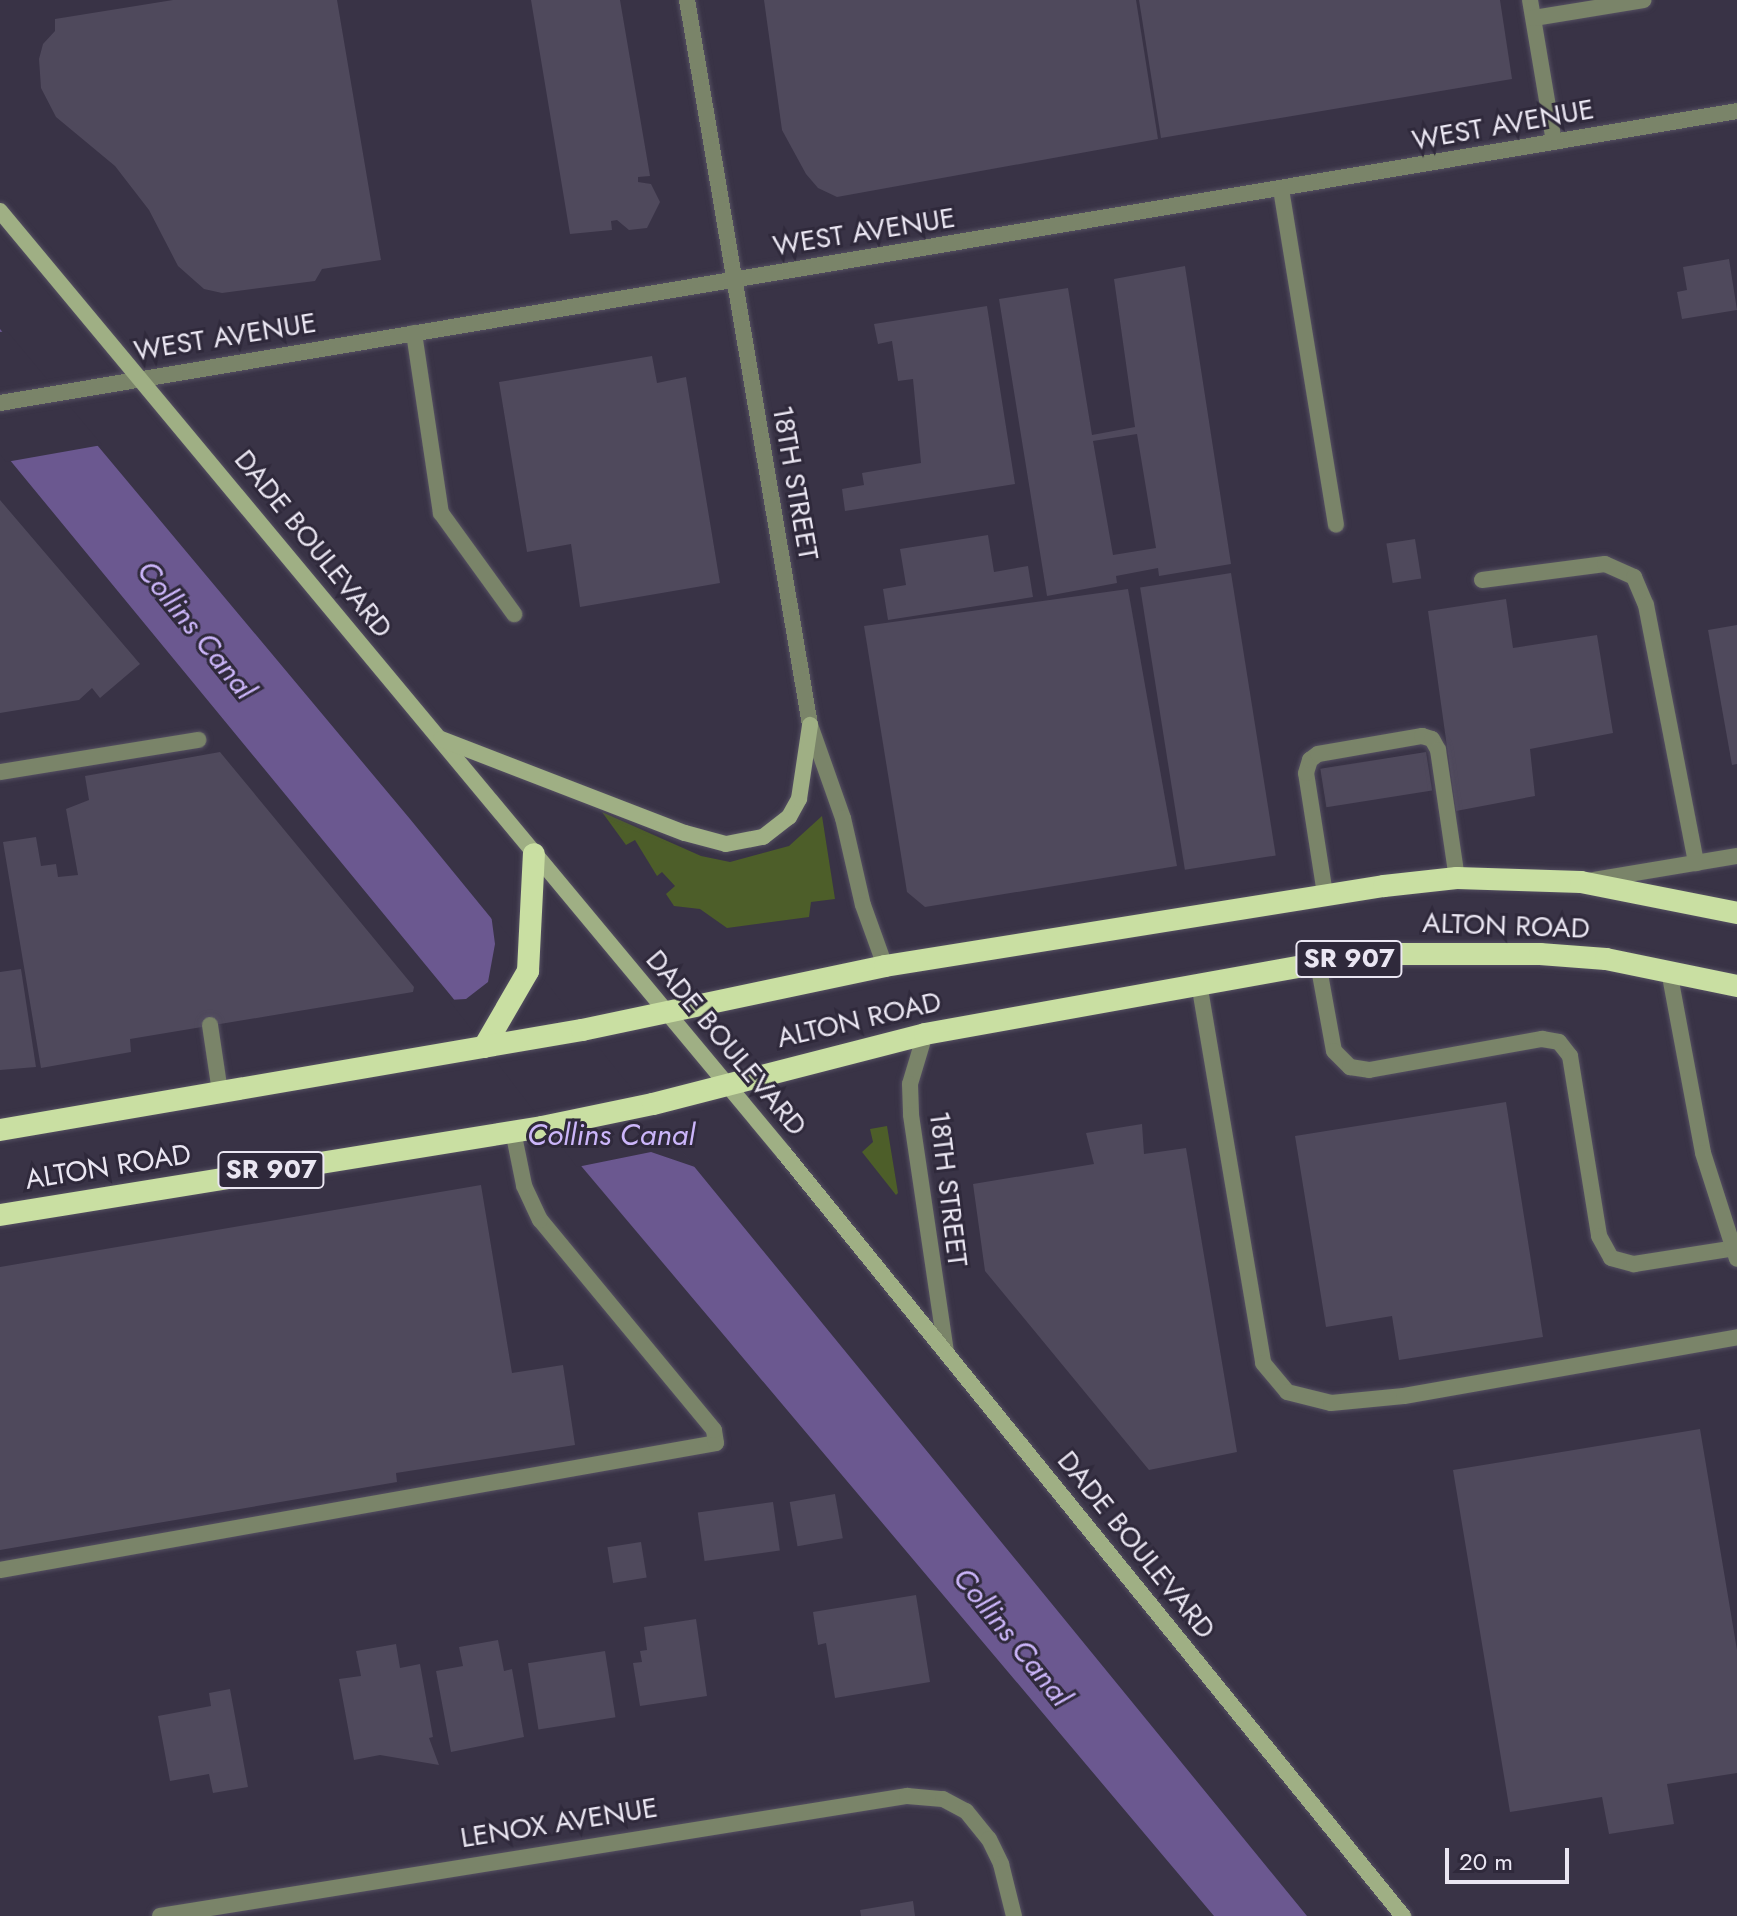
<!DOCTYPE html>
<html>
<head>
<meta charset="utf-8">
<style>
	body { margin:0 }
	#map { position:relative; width:1737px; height:1916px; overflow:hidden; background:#393346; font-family:Jost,sans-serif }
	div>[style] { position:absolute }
	.green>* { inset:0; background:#4d5e29 }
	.water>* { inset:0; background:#6b5890 }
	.pier>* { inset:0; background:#393346 }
	.building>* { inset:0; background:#4f495c; transform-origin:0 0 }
	.roads { filter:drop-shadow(0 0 2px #555062) drop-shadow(0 0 2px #555062) }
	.service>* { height:16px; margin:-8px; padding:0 8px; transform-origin:8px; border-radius:8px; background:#7a8469 }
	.minor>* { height:16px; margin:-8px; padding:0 8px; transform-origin:8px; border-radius:8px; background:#7a8469 }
	.secondary>* { height:16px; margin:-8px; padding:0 8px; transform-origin:8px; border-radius:8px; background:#9faf84 }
	.trunk>* { height:22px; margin:-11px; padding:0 11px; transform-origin:11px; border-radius:11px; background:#c9dfa2 }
	span { translate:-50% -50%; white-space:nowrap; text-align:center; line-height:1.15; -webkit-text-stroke:6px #2f293b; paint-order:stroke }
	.shield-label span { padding:2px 6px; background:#2f293b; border:2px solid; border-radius:6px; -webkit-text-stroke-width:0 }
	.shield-label { font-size:26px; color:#eae6f2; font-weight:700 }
	.street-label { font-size:28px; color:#eae6f2 }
	.water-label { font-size:30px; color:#ccb6fa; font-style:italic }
	.scale { position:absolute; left:1445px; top:1848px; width:124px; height:36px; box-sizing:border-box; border:4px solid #eae6f2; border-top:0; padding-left:10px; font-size:24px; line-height:28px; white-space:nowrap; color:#eae6f2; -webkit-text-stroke:6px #2f293b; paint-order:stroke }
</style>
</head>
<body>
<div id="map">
	<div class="green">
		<div style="clip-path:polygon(602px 812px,701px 856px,730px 862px,789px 846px,822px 816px,835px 899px,811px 902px,809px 917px,727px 928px,700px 909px,674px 906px,666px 894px,675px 886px,662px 872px,657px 876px,635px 840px,626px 845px)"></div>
		<div style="clip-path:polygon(887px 1126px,898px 1193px,896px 1195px,862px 1152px,873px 1142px,870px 1129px)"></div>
	</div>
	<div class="water">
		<div style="clip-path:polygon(0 329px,410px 819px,1307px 1916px,1214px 1916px,582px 1167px,452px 997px,0 448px)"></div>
	</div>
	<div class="pier">
		<div style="clip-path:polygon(7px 331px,102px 445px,6px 462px,0 454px,0 332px)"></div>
		<div style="clip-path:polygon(491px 914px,695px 1167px,651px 1152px,577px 1167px,449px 1000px,466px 999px,488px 982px,495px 944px)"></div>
	</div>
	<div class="building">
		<div style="clip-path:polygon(173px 0,337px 0,381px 260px,322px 269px,315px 281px,222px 293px,204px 289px,178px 266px,149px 210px,115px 166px,56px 117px,41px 88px,39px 59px,43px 44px,55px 31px,55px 19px)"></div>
		<div style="clip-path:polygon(531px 0,620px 0,650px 176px,638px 177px,638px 182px,651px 184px,660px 202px,647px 228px,629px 230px,617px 220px,611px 221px,612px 230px,570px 234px)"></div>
		<div style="clip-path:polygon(764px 0,1136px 0,1158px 139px,837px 197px,818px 188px,806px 174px,782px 130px)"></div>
		<div style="clip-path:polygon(1139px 0,1500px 0,1512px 79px,1161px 138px)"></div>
		<div style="clip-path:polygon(1729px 259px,1737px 310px,1682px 319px,1677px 292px,1687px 290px,1683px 267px)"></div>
		<div style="clip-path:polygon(evenodd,1185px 266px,1231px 564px,1159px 576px,1158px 568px,1116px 576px,1117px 583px,1047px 596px,999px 299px,1068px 288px,1092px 435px,1135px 427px,1114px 279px,1185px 266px,1137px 434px,1156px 548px,1113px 555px,1093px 441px,1137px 434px)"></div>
		<div style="clip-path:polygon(987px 306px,1015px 484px,845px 511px,842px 489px,864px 485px,862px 473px,921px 463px,913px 379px,898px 381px,892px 341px,878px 344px,874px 324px)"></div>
		<div style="clip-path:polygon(652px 356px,657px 383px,686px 377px,720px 583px,580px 607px,571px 544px,527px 552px,499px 382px)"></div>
		<div style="clip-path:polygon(0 500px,140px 664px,100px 698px,92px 688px,79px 700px,0 713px)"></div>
		<div style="clip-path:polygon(988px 535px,994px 572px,1028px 566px,1033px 597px,888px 620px,883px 589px,906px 585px,900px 549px)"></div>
		<div style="left:1415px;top:539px;width:40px;height:29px;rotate:81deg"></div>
		<div style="left:1231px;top:573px;width:286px;height:92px;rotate:81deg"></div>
		<div style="clip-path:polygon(1128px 589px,1177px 866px,925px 907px,907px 892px,864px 626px)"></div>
		<div style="clip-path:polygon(1506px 599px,1513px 648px,1597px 635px,1613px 733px,1530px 749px,1535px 796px,1456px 811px,1428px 611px)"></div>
		<div style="clip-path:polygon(1737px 625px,1737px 764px,1732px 765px,1708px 630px)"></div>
		<div style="clip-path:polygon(220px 752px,414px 987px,413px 992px,130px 1039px,131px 1052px,41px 1068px,3px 842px,36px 837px,41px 866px,56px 864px,58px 877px,78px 875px,66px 809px,89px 800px,85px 776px)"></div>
		<div style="left:1426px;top:752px;width:39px;height:107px;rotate:81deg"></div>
		<div style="clip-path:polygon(21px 969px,36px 1067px,0 1070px,0 972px)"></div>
		<div style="clip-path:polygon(1506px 1102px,1543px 1337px,1399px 1360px,1392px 1316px,1326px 1327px,1295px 1136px)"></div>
		<div style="clip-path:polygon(1142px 1124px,1144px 1154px,1186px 1148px,1237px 1452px,1149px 1470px,985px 1271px,973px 1184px,1094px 1164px,1086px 1133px)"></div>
		<div style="clip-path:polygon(481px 1185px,512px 1373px,563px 1365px,575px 1445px,396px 1473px,397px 1482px,0 1550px,0 1267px)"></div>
		<div style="clip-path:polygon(1700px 1429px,1737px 1650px,1737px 1773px,1667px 1784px,1674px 1824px,1609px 1834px,1602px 1797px,1510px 1812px,1453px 1470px)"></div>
		<div style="left:835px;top:1494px;width:45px;height:46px;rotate:80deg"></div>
		<div style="left:773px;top:1502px;width:49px;height:76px;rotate:82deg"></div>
		<div style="left:641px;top:1542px;width:36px;height:34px;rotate:81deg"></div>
		<div style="clip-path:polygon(916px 1595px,930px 1682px,835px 1698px,826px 1643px,818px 1645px,813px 1612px)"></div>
		<div style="clip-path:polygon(696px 1619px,707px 1696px,640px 1706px,633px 1663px,642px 1662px,640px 1651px,647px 1650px,644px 1627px)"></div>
		<div style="clip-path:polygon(498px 1640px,504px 1671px,512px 1669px,524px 1737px,451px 1752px,436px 1671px,463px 1666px,459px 1647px)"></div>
		<div style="clip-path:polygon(396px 1644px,400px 1668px,420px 1664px,433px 1737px,429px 1738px,439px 1765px,380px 1755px,354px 1760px,339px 1679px,361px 1676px,356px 1651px)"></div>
		<div style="left:605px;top:1651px;width:67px;height:78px;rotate:81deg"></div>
		<div style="clip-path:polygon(230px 1689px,248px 1787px,213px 1793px,209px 1774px,170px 1781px,158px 1716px,211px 1706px,209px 1693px)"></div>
		<div style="clip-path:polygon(913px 1901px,915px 1916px,861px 1916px,860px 1910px)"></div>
	</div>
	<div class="roads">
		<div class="service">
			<div style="left:1530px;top:0;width:144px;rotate:80.4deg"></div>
			<div style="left:1534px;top:18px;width:111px;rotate:-9.3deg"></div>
			<div style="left:1281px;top:189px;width:340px;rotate:80.7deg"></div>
			<div style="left:414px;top:333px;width:182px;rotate:81.5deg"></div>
			<div style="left:441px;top:513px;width:125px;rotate:54.1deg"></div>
			<div style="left:1482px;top:580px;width:124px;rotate:-7.4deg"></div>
			<div style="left:1605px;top:564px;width:32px;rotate:24deg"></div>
			<div style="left:1634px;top:577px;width:30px;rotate:67deg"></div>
			<div style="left:1646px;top:605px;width:263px;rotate:79deg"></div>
			<div style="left:0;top:772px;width:201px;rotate:-9.2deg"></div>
			<div style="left:1325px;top:894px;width:122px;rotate:-98.9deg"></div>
			<div style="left:1306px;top:773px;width:14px;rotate:-73deg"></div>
			<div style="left:1310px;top:760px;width:10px;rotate:-37deg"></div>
			<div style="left:1318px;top:754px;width:106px;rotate:-9.8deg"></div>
			<div style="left:1422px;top:736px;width:10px;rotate:17deg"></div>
			<div style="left:1432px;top:739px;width:13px;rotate:61deg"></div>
			<div style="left:1438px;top:750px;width:129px;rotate:81.6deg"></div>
			<div style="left:1318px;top:963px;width:89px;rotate:79.7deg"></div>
			<div style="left:1334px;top:1051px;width:23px;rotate:45deg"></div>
			<div style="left:1350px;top:1067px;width:19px;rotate:9deg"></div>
			<div style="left:1369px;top:1070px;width:176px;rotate:-10.2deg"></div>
			<div style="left:1542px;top:1039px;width:17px;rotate:10deg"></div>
			<div style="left:1559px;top:1042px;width:18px;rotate:52deg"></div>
			<div style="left:1570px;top:1056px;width:182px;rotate:80.8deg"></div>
			<div style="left:1599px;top:1236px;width:25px;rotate:61deg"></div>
			<div style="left:1611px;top:1258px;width:24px;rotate:15deg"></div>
			<div style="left:1634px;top:1264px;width:102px;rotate:-9deg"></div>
			<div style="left:1199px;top:983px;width:385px;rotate:80.4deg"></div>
			<div style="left:1263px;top:1363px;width:38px;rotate:50deg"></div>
			<div style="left:1287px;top:1392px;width:45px;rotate:14deg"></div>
			<div style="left:1331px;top:1403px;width:73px;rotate:-5.5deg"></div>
			<div style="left:1404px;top:1396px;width:338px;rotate:-10deg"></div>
			<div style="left:210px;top:1025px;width:68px;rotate:81.5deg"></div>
			<div style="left:0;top:1570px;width:727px;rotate:-10.06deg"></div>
			<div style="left:716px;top:1443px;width:13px;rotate:-99deg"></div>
			<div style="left:714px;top:1430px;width:273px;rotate:-129.6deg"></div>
			<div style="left:540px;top:1220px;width:38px;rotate:-115deg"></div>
			<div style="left:524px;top:1185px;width:55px;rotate:-101.5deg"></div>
		</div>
		<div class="minor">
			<div style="left:687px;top:0;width:735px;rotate:80.37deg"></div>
			<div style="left:810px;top:725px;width:99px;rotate:70.5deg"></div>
			<div style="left:843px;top:818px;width:89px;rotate:77.1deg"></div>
			<div style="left:863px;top:905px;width:65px;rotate:70.2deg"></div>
			<div style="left:0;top:403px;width:1761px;rotate:-9.54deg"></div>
			<div style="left:1593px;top:880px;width:146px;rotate:-9.5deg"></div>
			<div style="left:1669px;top:971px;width:185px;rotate:79.4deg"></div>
			<div style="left:1703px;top:1153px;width:111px;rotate:72.2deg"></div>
			<div style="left:925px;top:1034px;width:52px;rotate:106.7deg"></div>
			<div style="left:910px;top:1084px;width:31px;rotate:88deg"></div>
			<div style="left:911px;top:1115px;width:240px;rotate:81.6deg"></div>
			<div style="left:160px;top:1916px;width:757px;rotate:-9.13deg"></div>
			<div style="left:907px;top:1796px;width:36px;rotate:5deg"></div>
			<div style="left:943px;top:1799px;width:26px;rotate:28deg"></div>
			<div style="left:966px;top:1811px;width:36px;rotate:51deg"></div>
			<div style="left:989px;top:1839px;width:28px;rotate:64deg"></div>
			<div style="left:1001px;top:1864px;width:54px;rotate:76deg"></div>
		</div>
		<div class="secondary">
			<div style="left:0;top:211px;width:1226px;rotate:50.23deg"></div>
			<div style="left:784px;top:1153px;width:983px;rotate:50.95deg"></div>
			<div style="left:441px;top:739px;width:261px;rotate:21.1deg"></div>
			<div style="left:685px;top:833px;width:42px;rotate:15deg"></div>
			<div style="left:726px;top:844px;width:38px;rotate:-11deg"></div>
			<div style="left:763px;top:837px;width:33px;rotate:-38deg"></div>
			<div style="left:789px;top:817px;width:21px;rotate:-61deg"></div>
			<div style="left:799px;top:799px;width:75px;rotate:-81.5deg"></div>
		</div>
		<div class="trunk">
			<div style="left:484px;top:1047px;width:88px;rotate:-59.9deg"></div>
			<div style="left:528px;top:971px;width:117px;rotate:-87.1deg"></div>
			<div style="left:0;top:1130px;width:591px;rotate:-9.75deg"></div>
			<div style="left:582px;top:1030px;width:310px;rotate:-11.9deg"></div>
			<div style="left:885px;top:966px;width:505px;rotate:-9.11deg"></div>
			<div style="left:1384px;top:886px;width:73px;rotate:-6.3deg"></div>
			<div style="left:1457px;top:878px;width:124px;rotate:1.8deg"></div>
			<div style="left:1581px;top:882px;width:159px;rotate:11.2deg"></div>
			<div style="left:0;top:1215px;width:549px;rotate:-9.22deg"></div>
			<div style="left:542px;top:1127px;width:113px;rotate:-11.7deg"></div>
			<div style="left:653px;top:1104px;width:281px;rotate:-14.4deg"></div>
			<div style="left:925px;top:1034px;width:399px;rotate:-10.2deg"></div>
			<div style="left:1318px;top:963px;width:79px;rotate:-6.6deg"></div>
			<div style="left:1396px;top:954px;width:144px"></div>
			<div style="left:1540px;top:954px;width:66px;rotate:4.3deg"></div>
			<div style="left:1606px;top:959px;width:134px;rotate:11.6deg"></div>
		</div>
	</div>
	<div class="shield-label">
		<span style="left:1349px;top:959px">SR 907</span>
		<span style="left:271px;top:1170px">SR 907</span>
	</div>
	<div class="street-label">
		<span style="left:1503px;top:125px;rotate:-10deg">WEST AVENUE</span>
		<span style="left:864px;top:232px;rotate:-9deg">WEST AVENUE</span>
		<span style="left:225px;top:337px;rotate:-9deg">WEST AVENUE</span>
		<span style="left:795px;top:483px;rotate:80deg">18TH STREET</span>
		<span style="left:313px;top:544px;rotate:51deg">DADE BOULEVARD</span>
		<span style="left:1506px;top:926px;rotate:2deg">ALTON ROAD</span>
		<span style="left:859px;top:1020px;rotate:-13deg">ALTON ROAD</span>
		<span style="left:726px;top:1043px;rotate:50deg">DADE BOULEVARD</span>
		<span style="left:108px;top:1167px;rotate:-9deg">ALTON ROAD</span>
		<span style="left:948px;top:1189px;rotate:83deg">18TH STREET</span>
		<span style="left:1136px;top:1545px;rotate:51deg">DADE BOULEVARD</span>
		<span style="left:559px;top:1823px;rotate:-9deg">LENOX AVENUE</span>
	</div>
	<div class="water-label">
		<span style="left:196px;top:630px;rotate:51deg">Collins Canal</span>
		<span style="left:611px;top:1135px">Collins Canal</span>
		<span style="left:1012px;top:1637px;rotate:51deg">Collins Canal</span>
	</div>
	<div class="scale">20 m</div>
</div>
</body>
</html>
